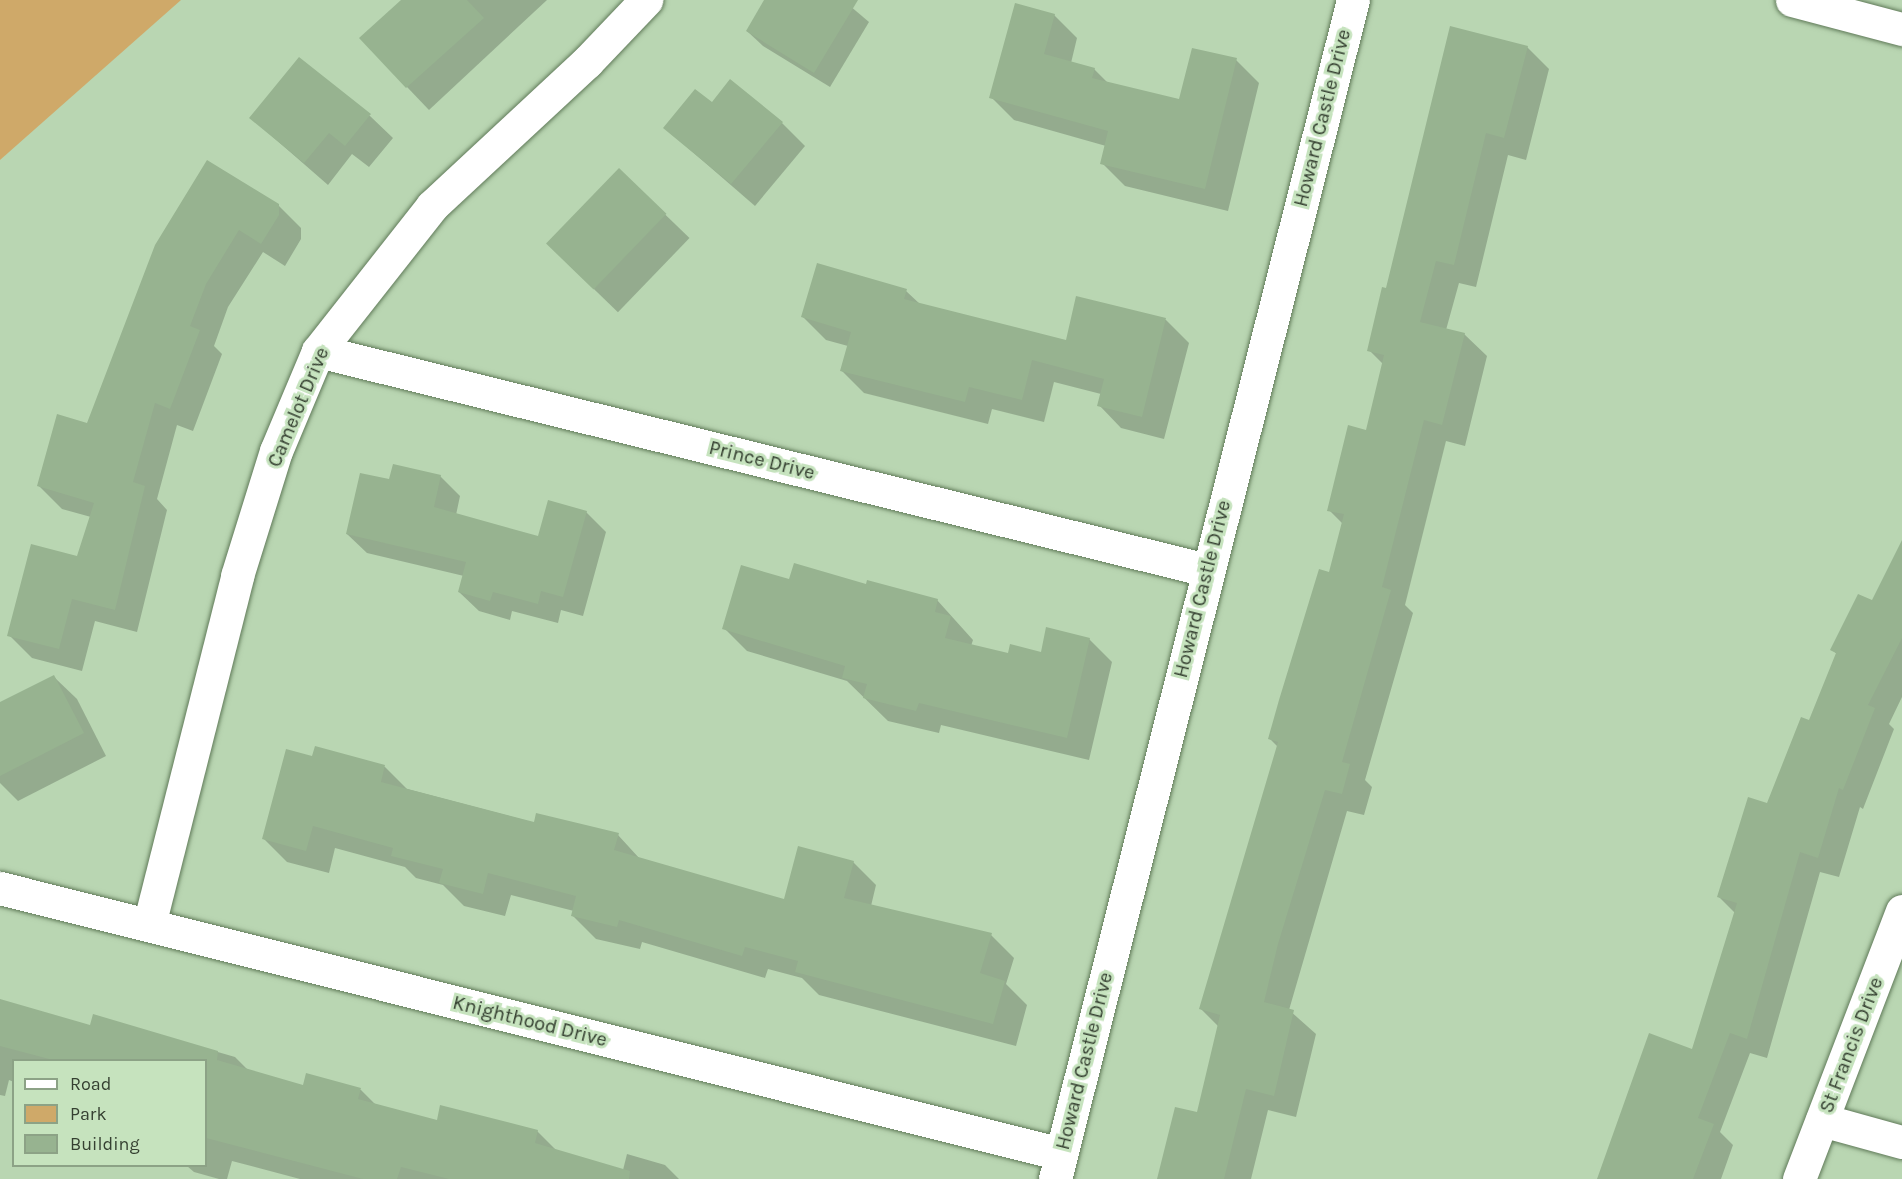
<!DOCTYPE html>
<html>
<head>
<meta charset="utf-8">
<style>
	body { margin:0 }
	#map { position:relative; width:1902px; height:1179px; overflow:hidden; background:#b9d6b2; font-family:Karla,sans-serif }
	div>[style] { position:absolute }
	.green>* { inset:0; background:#cfa969 }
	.shadow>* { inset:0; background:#0003; transform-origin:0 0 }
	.building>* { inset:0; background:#97b390; transform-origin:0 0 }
	.roads { filter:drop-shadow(0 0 2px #607a59) drop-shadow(0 0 2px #607a59) }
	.minor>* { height:33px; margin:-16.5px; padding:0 16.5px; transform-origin:16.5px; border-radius:16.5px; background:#fff }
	span { translate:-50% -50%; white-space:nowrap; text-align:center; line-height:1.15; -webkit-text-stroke:6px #c6e3be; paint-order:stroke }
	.street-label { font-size:20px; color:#354031 }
	.legend { position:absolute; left:12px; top:1059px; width:195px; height:108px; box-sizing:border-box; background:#c6e3be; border:2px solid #8ca286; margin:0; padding:8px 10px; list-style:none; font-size:18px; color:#354031 }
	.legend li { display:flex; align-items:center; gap:12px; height:30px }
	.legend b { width:30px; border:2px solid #8ca286 }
</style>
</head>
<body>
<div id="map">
	<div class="green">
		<div style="clip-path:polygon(0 0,181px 0,0 160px)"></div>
	</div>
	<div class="shadow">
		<div style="clip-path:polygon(403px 0,547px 0,429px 110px,407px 87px)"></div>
		<div style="clip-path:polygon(766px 0,843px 0,869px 22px,830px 87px,763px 46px,747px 31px)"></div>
		<div style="clip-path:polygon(1054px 15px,1077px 38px,1071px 63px,1094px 69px,1109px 84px,1181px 101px,1236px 60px,1259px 83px,1228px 211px,1125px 186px,1102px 163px,1106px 146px,1014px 120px,991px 97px)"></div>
		<div style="clip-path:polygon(1527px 47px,1549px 69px,1526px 160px,1508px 155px,1476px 287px,1459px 283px,1446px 330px,1464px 334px,1487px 356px,1465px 446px,1446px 441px,1405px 605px,1413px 613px,1365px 780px,1372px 787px,1364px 815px,1347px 811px,1289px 1010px,1316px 1034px,1296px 1117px,1268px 1110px,1251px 1179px,1159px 1179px,1198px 1114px,1219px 1027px,1201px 1009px,1278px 747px,1270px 739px,1330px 574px,1343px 524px,1329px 510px,1367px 431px,1384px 365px,1369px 350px,1387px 290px)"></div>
		<div style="clip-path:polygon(712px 104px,782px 123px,805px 146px,755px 206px,665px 128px)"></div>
		<div style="clip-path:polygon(370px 116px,393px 138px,369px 167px,352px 154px,328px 185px,251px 118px)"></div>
		<div style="left:619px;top:170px;width:98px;height:103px;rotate:44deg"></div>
		<div style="clip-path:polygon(278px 205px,301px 228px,301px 239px,285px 266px,263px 252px,228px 307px,214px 346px,222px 354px,193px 431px,177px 425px,157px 499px,167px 510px,137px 632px,95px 621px,82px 671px,32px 658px,9px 635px,78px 558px,91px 517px,62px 509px,39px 486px,88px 424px,156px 246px)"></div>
		<div style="clip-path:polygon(906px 291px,921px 305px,1067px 341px,1078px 298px,1166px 320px,1189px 343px,1164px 439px,1121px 428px,1099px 405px,1101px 394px,1054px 382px,1044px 422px,992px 409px,988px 424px,864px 393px,841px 370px,848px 346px,826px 340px,803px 317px)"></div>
		<div style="clip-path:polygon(440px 476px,460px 496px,456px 515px,539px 538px,586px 512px,606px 532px,583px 616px,561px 610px,558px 623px,512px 611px,510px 620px,479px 611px,459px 592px,464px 576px,367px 553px,347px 534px,390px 481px)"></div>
		<div style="clip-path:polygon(790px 581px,867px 586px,937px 600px,973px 640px,971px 646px,1009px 655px,1042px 653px,1089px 639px,1112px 662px,1089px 760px,941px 725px,939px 733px,888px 721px,847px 681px,747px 651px,724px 628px)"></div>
		<div style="clip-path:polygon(1902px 584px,1902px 697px,1889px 724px,1894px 729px,1863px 809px,1860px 807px,1839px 877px,1820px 872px,1767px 1058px,1750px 1053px,1720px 1132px,1733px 1145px,1721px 1179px,1598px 1179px,1693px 1051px,1736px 914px,1719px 897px,1810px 722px,1837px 654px,1831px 649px,1873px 602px)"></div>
		<div style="clip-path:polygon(54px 677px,77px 699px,106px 756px,18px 801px,0 783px,0 704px)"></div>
		<div style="clip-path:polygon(313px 757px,385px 767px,407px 789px,535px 823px,618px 835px,640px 859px,785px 901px,853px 862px,876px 885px,871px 906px,991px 935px,1014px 958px,1006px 984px,1027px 1005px,1016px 1046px,819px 995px,802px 978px,768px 969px,765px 978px,642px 942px,640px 949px,596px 939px,573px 916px,574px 911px,511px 895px,505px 916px,464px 906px,443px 885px,416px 878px,405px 867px,335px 848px,329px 873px,287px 862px,264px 839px)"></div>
		<div style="clip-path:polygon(0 1000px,91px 1027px,94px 1016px,235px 1057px,249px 1071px,304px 1087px,361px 1090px,376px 1105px,438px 1122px,537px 1131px,558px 1152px,623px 1170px,627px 1154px,665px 1165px,679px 1179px,300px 1179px,232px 1161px,227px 1179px,219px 1179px,194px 1172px,187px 1166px,206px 1166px,206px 1060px,14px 1060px,14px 1082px,9px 1080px,5px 1096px,0 1095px)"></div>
	</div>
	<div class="building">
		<div style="clip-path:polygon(401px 0,467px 0,484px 18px,406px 88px,359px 38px)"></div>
		<div style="clip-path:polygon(764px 0,858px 0,814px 73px,746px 31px)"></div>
		<div style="clip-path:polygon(1015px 3px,1055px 14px,1044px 54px,1095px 68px,1092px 78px,1179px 99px,1192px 48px,1237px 58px,1205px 189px,1100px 164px,1108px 131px,989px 98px)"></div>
		<div style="clip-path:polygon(1450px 26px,1528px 46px,1504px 138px,1486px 133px,1454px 265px,1436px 261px,1420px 322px,1465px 333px,1442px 425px,1424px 420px,1382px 587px,1391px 590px,1342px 762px,1350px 764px,1342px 794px,1325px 790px,1278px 944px,1264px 1002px,1294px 1010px,1274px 1096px,1246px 1089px,1224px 1179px,1157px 1179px,1175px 1107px,1197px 1112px,1220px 1015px,1199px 1009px,1278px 742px,1268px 739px,1279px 700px,1319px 569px,1329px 572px,1344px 514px,1327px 511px,1348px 425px,1366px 430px,1384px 355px,1367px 351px,1382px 287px,1386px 288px)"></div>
		<div style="clip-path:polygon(299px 57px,371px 114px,345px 146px,329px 133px,304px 163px,249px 118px)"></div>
		<div style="clip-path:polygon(730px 79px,783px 122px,731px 184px,663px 128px,695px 89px,712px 102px)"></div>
		<div style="clip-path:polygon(207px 160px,279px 204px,279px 215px,261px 244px,239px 230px,206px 284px,190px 326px,200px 330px,170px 409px,155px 403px,133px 482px,145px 486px,115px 610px,72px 599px,59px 649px,7px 636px,31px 544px,77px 556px,94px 503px,37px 486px,57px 414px,87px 423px,155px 245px)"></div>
		<div style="left:619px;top:168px;width:66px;height:105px;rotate:44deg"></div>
		<div style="clip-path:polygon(817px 263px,907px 289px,904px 299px,1066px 340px,1076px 296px,1166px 318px,1142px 417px,1097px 406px,1104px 379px,1032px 360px,1022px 400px,969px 387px,965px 402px,840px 371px,851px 332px,801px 317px)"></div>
		<div style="clip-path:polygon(393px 464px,441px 475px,434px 507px,538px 536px,548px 500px,587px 511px,563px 597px,541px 591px,538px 604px,493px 592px,490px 601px,458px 592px,466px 562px,346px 534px,360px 473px,389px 479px)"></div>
		<div style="clip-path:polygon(1902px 540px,1902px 638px,1868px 705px,1875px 708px,1843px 790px,1839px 788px,1818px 858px,1800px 852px,1747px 1039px,1730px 1033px,1698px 1118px,1714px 1124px,1693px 1179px,1597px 1179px,1649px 1033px,1692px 1049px,1737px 903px,1717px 897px,1748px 797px,1767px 803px,1801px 717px,1809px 720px,1836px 653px,1830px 650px,1858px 594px,1872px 600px)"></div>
		<div style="clip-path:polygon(794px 563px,866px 584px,867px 580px,938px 599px,935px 612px,951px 616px,945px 638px,1008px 653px,1010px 644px,1041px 652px,1046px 627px,1090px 638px,1067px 738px,919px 703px,916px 711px,863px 698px,867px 684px,842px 678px,845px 666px,722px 629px,741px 565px,789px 579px)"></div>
		<div style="clip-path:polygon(54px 675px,84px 733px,0 776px,0 702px)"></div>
		<div style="clip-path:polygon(315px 746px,385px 765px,381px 782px,534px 822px,536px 813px,619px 833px,614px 850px,784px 899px,798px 846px,854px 861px,844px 898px,992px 933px,980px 973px,1005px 981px,993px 1024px,795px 972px,798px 961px,745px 947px,742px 956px,619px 920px,617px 927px,571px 916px,576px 896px,488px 873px,483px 894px,439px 883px,443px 869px,391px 856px,393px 848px,313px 826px,306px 851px,262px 839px,286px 749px,312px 756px)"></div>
		<div style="clip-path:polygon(0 999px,90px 1025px,93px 1014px,218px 1051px,217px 1060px,303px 1085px,306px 1073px,361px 1088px,358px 1099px,437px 1120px,440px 1105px,538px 1130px,535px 1143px,630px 1171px,629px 1179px,449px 1179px,401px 1167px,397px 1179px,363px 1179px,206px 1138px,206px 1060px,53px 1060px,0 1046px)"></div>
	</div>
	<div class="roads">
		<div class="minor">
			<div style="left:1792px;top:0;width:114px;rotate:14.8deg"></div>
			<div style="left:318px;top:351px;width:916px;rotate:13.84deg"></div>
			<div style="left:0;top:888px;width:1094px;rotate:14.07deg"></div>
			<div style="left:149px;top:925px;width:360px;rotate:-75.8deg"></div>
			<div style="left:237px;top:576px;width:131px;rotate:-72.7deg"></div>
			<div style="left:276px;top:451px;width:108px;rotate:-67.2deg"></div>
			<div style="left:318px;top:351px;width:184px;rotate:-51.8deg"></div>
			<div style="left:432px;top:206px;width:212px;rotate:-42.9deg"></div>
			<div style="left:587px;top:62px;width:86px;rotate:-46.4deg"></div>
			<div style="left:1822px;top:1120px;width:83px;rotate:15.4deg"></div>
			<div style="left:1055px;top:1179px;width:1216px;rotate:-75.82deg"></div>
			<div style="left:1799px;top:1179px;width:287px;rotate:-69deg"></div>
		</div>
	</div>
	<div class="street-label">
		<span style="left:1322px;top:118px;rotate:-76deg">Howard Castle Drive</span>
		<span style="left:298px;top:407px;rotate:-67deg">Camelot Drive</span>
		<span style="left:762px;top:460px;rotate:14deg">Prince Drive</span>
		<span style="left:1202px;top:589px;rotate:-76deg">Howard Castle Drive</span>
		<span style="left:530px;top:1021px;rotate:14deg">Knighthood Drive</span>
		<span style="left:1851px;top:1045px;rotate:-69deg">St Francis Drive</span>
		<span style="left:1084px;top:1061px;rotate:-76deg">Howard Castle Drive</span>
	</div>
	<ul class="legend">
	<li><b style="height:8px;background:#fff"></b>Road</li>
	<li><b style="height:16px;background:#cfa969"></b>Park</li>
	<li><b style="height:16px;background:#97b390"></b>Building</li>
	</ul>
</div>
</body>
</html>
